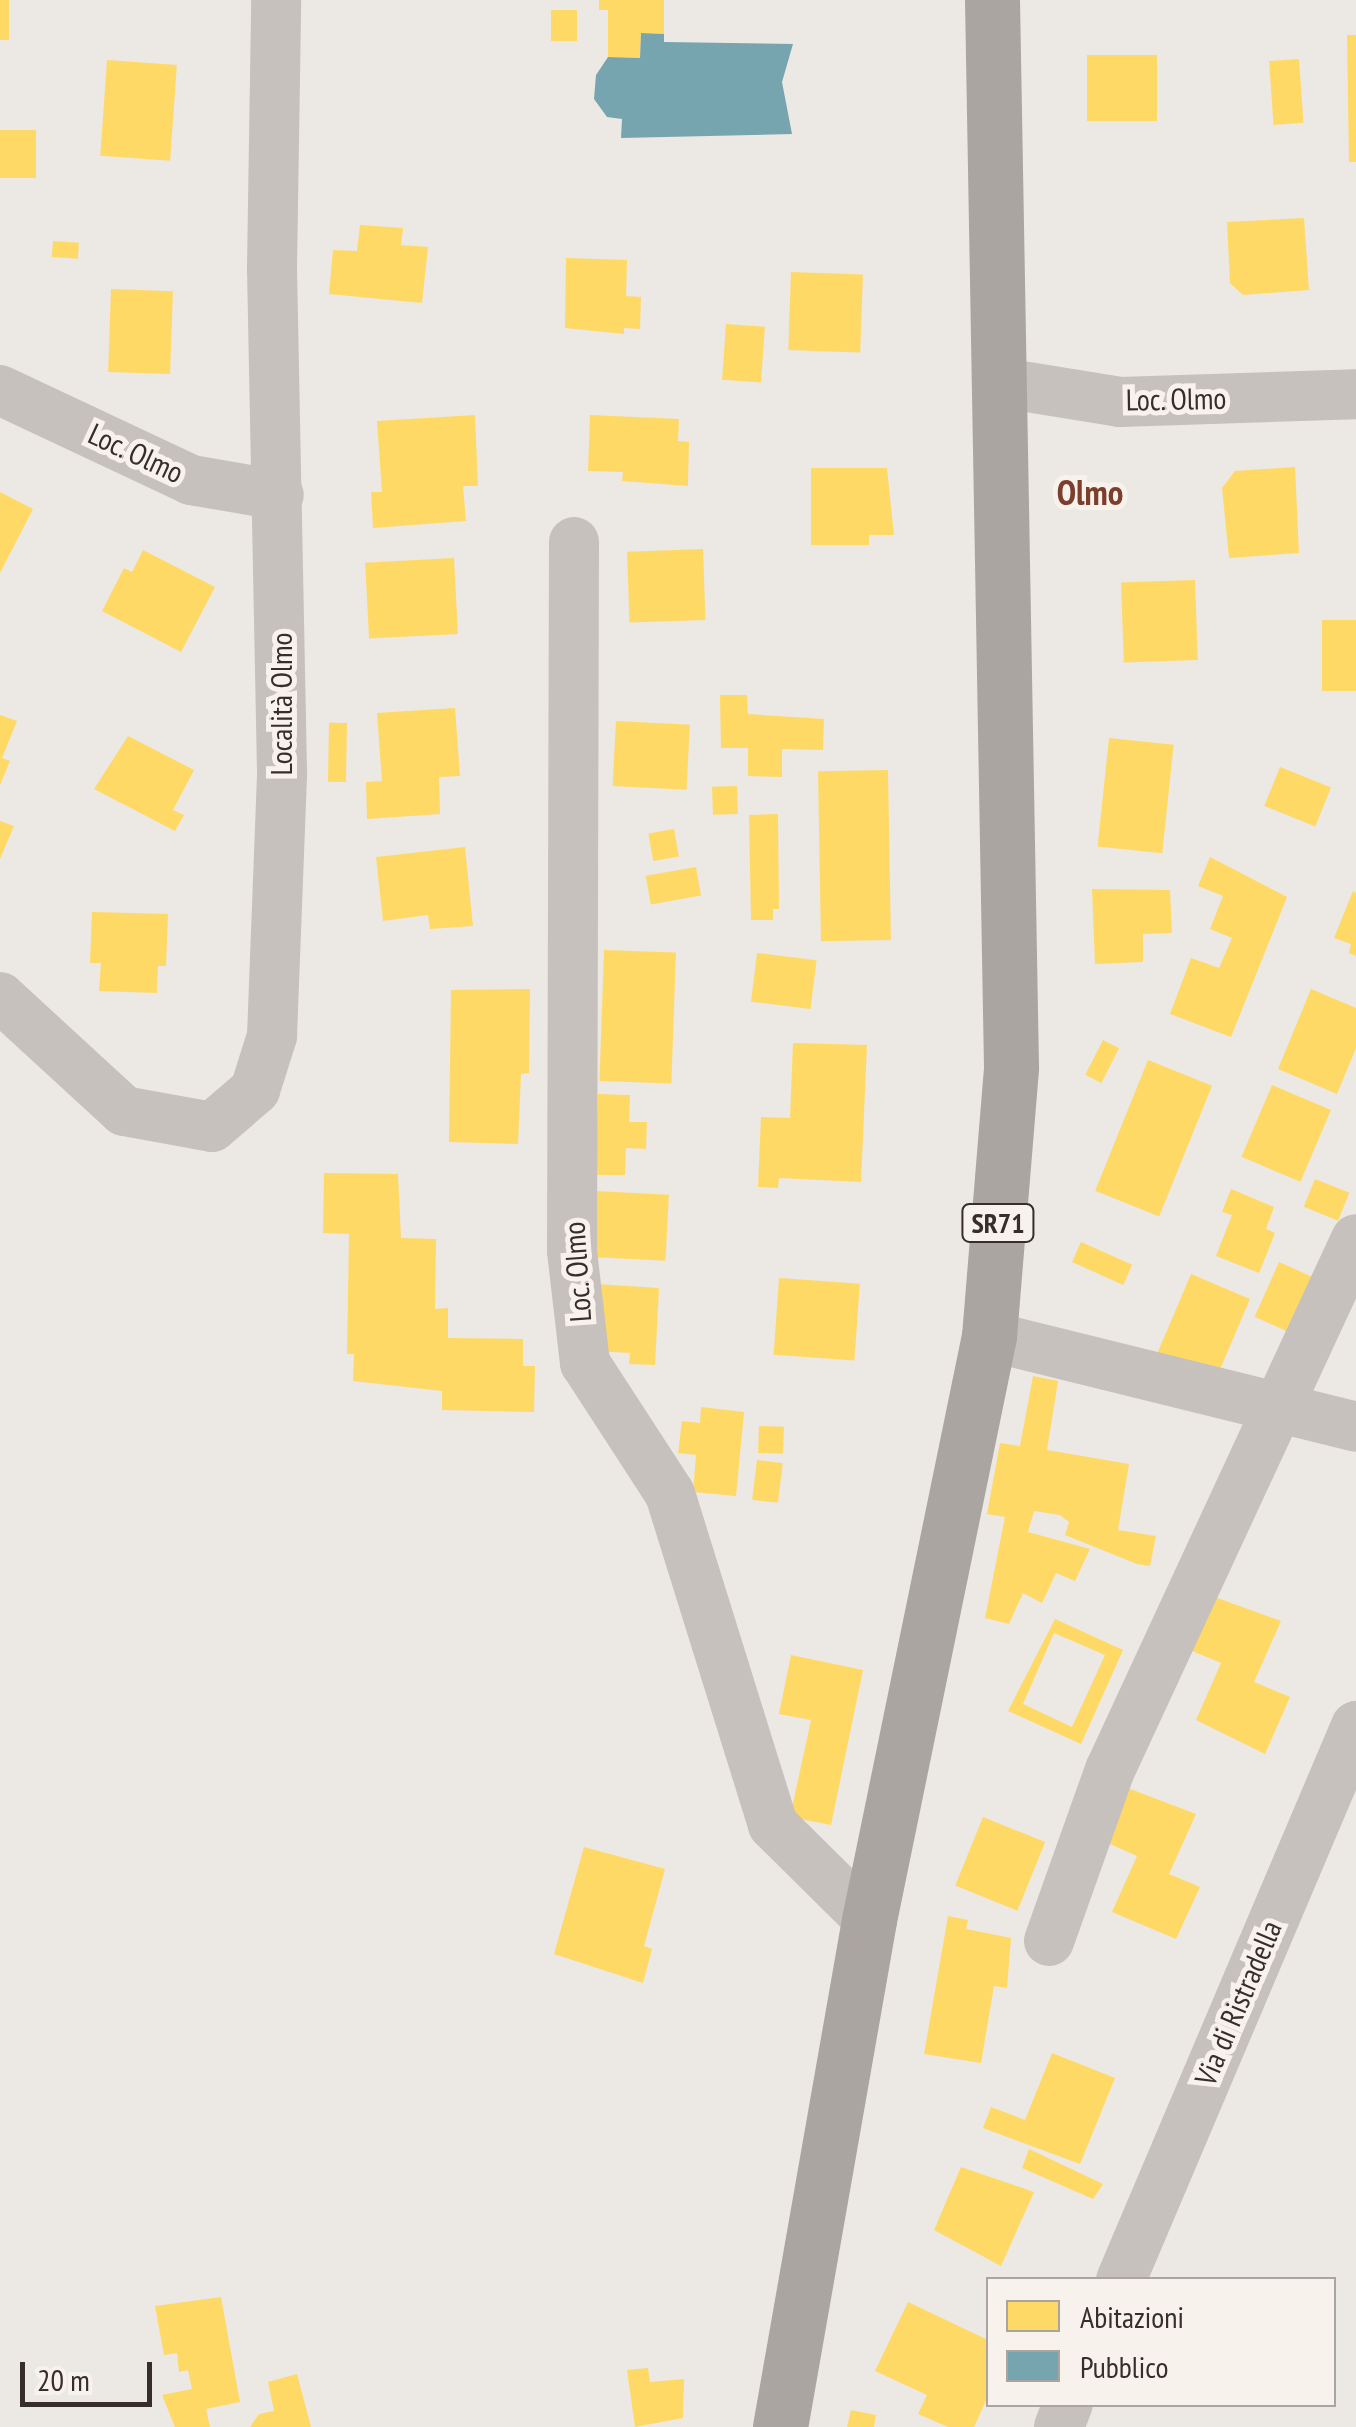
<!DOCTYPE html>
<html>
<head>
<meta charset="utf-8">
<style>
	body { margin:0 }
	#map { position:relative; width:1356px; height:2427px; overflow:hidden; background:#ece8e4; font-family:"PT Sans Narrow",sans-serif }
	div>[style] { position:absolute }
	.homes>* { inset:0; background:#ffd966; transform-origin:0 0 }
	.public>* { inset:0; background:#76a5af }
	.minor>* { height:50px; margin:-25px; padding:0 25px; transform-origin:25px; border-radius:25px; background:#c6c1bc }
	.major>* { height:55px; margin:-27.5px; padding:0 27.5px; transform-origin:27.5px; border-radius:27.5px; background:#aba5a1 }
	span { translate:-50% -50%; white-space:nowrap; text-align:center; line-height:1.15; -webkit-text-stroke:10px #f8f2ec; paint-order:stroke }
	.shield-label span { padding:2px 8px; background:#f8f2ec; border:2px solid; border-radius:8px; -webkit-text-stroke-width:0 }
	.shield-label { font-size:28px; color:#372e2b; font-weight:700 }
	.street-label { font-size:30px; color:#372e2b }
	.quarter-label { font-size:35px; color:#7c3e2d; font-weight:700 }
	.legend { position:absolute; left:986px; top:2277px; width:350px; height:130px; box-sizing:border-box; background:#f8f2ec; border:2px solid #aba49f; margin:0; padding:12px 18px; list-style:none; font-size:30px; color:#372e2b }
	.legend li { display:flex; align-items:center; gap:20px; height:50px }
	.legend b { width:50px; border:2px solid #aba49f }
	.scale { position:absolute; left:20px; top:2362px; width:132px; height:45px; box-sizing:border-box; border:5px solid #372e2b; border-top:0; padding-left:12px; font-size:30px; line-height:35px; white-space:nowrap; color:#372e2b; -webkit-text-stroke:8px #f8f2ec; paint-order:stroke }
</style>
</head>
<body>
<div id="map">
	<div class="homes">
		<div style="left:0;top:0;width:9px;height:40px"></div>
		<div style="clip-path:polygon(599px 0,664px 0,664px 34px,641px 33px,640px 58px,608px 57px,608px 10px,599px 10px)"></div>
		<div style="left:551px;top:10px;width:26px;height:31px"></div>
		<div style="clip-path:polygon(1347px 35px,1356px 35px,1356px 162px,1349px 162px)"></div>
		<div style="left:1157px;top:55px;width:66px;height:70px;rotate:90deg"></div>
		<div style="left:1299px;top:59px;width:64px;height:30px;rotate:86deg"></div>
		<div style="left:107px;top:60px;width:70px;height:96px;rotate:4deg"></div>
		<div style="left:0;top:130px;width:36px;height:48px"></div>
		<div style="clip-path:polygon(1304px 218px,1309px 290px,1243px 295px,1230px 283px,1227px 222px)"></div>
		<div style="clip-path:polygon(360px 225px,403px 228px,401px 245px,428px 247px,422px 303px,329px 294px,333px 250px,357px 251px)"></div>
		<div style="left:53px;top:241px;width:26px;height:16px;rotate:4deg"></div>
		<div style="clip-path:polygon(566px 258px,627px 260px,626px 296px,641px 297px,640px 329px,624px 328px,624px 334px,565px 328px)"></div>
		<div style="left:791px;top:272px;width:72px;height:78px;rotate:2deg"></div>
		<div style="left:111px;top:289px;width:62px;height:83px;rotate:2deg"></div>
		<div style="left:726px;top:324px;width:39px;height:56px;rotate:4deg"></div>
		<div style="clip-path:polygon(475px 415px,478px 486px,463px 486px,466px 521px,373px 528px,371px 492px,382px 492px,377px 421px)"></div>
		<div style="clip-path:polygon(590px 415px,679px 419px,678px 441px,689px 442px,688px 486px,622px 481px,623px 472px,588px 471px)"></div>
		<div style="clip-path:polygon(1295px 467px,1299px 553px,1229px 558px,1222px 488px,1235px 471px)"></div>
		<div style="clip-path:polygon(811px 468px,887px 468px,894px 535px,869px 535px,869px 545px,811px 545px)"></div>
		<div style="clip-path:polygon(0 492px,33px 509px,0 573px)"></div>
		<div style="left:703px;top:549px;width:71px;height:76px;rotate:88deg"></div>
		<div style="clip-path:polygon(143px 550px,215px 587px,181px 652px,102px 611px,124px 568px,132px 572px)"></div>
		<div style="left:454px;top:558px;width:76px;height:89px;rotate:87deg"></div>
		<div style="left:1195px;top:580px;width:80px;height:74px;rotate:88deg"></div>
		<div style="left:1356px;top:620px;width:71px;height:34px;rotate:90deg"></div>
		<div style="clip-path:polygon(720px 695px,747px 695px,748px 714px,824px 719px,823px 750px,782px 749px,782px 777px,748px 776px,748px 748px,721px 748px)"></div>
		<div style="clip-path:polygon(455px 708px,460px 776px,439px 777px,440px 814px,367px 819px,366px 782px,382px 781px,377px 713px)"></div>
		<div style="clip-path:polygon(0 715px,17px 721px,2px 758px,10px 761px,0 785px)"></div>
		<div style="left:616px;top:721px;width:74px;height:65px;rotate:3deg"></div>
		<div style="left:347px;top:723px;width:59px;height:18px;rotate:91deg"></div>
		<div style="clip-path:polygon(128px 736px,194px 770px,173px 810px,184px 815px,175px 831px,94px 789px)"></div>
		<div style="left:1109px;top:738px;width:65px;height:109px;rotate:6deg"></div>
		<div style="left:1280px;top:767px;width:55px;height:42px;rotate:22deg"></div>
		<div style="left:888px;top:770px;width:170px;height:70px;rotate:89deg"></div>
		<div style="left:737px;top:786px;width:28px;height:25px;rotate:88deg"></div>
		<div style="clip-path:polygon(778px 814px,779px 909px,773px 909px,773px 920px,751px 920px,749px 815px)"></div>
		<div style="clip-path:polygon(0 821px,14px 826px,0 859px)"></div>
		<div style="left:674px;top:829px;width:28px;height:26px;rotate:80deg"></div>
		<div style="clip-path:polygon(465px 847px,473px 926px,430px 929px,428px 915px,383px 921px,376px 857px)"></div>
		<div style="clip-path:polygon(1210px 857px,1287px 897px,1231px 1037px,1170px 1014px,1191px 958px,1219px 968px,1232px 938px,1210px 929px,1223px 896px,1198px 886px)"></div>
		<div style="left:696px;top:867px;width:29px;height:51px;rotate:80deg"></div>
		<div style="clip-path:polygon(1092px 889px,1170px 890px,1172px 933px,1143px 934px,1143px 962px,1095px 964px)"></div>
		<div style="clip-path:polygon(1353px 891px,1356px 893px,1356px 956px,1349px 953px,1351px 944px,1334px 938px)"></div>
		<div style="clip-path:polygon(92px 912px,168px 914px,166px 966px,158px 966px,157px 993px,99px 991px,101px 963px,90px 963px)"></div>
		<div style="left:604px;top:950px;width:72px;height:131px;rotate:2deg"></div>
		<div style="left:757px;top:953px;width:60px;height:49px;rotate:7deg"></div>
		<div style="clip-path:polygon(530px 989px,529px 1073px,521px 1074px,518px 1144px,449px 1142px,451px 990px)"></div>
		<div style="clip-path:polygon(1311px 989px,1356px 1008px,1356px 1048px,1337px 1094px,1278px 1069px)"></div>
		<div style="left:1103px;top:1040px;width:18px;height:39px;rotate:27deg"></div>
		<div style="clip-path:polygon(793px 1043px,867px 1045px,861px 1182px,779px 1178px,778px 1188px,758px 1187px,761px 1117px,790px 1118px)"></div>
		<div style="left:1148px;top:1060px;width:69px;height:141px;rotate:22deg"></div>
		<div style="left:1272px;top:1085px;width:64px;height:78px;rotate:23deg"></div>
		<div style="clip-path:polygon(598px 1094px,630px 1095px,629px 1122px,647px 1122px,646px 1149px,626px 1148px,625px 1175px,595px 1175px)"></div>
		<div style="clip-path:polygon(324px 1173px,398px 1174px,401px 1238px,436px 1239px,435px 1309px,448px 1308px,448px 1338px,523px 1339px,523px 1366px,535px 1366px,534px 1412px,442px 1410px,442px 1391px,353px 1381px,354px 1354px,347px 1354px,349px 1234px,323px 1233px)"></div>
		<div style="left:1315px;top:1179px;width:37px;height:30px;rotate:22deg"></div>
		<div style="clip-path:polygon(1231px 1189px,1274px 1207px,1266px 1229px,1275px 1233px,1259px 1273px,1216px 1256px,1232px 1215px,1222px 1212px)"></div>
		<div style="left:595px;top:1191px;width:74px;height:66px;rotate:3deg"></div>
		<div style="left:1081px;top:1242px;width:56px;height:22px;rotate:24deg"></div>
		<div style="left:1279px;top:1262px;width:36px;height:60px;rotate:24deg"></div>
		<div style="left:1191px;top:1274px;width:64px;height:91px;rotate:23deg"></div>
		<div style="left:779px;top:1278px;width:81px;height:77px;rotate:4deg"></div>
		<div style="clip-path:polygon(597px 1284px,659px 1288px,655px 1365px,629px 1364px,630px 1353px,593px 1351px)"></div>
		<div style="clip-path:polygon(1033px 1376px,1058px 1381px,1047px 1450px,1129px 1464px,1118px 1530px,1156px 1536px,1150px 1566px,1137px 1564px,1065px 1535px,1069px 1522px,1060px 1515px,1034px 1511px,1028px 1532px,1090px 1549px,1075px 1581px,1056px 1573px,1042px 1603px,1023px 1593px,1009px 1624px,985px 1618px,1005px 1517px,987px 1514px,1000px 1443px,1020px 1446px)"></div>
		<div style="clip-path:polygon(701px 1407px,744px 1412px,736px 1496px,693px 1492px,696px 1455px,678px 1453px,682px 1421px,700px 1423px)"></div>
		<div style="left:759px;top:1426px;width:25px;height:27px;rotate:2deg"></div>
		<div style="left:757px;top:1460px;width:26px;height:40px;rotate:7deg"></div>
		<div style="clip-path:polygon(1209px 1595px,1281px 1621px,1254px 1682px,1290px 1697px,1265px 1754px,1196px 1720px,1221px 1663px,1185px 1648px)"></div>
		<div style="clip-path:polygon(evenodd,1055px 1619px,1123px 1650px,1081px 1744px,1008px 1711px,1055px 1619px,1054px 1633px,1105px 1655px,1072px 1727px,1023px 1704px,1054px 1633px)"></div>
		<div style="clip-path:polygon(791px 1655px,863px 1670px,831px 1825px,790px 1817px,811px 1720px,779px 1714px)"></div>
		<div style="clip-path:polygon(1125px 1787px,1196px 1814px,1169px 1874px,1200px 1887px,1176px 1939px,1112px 1912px,1137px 1856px,1101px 1840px)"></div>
		<div style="left:983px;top:1817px;width:67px;height:74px;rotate:22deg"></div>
		<div style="clip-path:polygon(584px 1847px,665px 1869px,644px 1946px,652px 1949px,643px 1983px,554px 1954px)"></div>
		<div style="clip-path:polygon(948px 1916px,968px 1920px,966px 1929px,1011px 1938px,1007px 1988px,994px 1986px,981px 2063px,924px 2054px)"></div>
		<div style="clip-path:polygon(1052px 2053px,1115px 2078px,1080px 2164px,983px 2128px,991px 2107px,1025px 2120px)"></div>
		<div style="clip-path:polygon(1029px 2149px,1103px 2184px,1093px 2199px,1022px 2168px)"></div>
		<div style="clip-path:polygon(961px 2167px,1034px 2192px,1001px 2266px,934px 2230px)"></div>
		<div style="clip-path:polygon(221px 2297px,240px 2402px,206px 2409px,210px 2427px,175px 2427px,162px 2395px,192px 2389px,188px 2370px,179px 2372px,177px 2353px,164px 2355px,155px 2306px)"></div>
		<div style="clip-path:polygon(908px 2302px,988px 2340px,988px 2396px,974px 2427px,948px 2427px,918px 2414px,927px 2395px,875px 2371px)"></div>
		<div style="clip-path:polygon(648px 2368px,650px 2382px,684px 2379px,683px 2418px,635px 2427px,627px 2370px)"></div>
		<div style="clip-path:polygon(297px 2374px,311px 2427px,250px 2427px,259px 2414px,274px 2411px,268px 2382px)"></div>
		<div style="clip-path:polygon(851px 2410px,876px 2415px,874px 2427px,847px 2427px)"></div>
	</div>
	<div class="public">
		<div style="clip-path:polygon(641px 33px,664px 34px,664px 42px,793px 44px,782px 82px,792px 134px,621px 138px,622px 119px,607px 117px,594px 99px,596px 75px,608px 57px,640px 58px)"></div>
	</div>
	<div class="minor">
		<div style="left:997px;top:382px;width:125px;rotate:9.2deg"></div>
		<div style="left:1120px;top:402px;width:236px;rotate:-1.9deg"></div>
		<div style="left:0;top:390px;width:211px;rotate:25.2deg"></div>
		<div style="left:191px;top:480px;width:89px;rotate:9.7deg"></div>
		<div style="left:574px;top:542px;width:709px;rotate:90.16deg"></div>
		<div style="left:572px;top:1251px;width:113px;rotate:83.4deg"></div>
		<div style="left:585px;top:1363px;width:156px;rotate:57deg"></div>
		<div style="left:670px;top:1494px;width:347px;rotate:72.7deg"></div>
		<div style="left:773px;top:1825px;width:135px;rotate:44.7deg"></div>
		<div style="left:0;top:997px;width:168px;rotate:42.6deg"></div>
		<div style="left:124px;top:1111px;width:89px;rotate:10.3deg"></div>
		<div style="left:212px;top:1127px;width:57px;rotate:-40.7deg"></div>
		<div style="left:255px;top:1090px;width:57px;rotate:-72.5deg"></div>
		<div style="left:272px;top:1036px;width:265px;rotate:-87.8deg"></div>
		<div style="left:282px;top:771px;width:503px;rotate:-91.14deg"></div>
		<div style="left:272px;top:268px;width:268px;rotate:-89.1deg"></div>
		<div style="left:989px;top:1336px;width:378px;rotate:13.9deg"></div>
		<div style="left:1049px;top:1941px;width:182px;rotate:-70.4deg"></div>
		<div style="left:1110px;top:1770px;width:585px;rotate:-65.14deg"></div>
		<div style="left:1121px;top:2280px;width:602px;rotate:-67.01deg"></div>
		<div style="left:1059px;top:2427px;width:25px;rotate:-69deg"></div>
	</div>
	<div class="major">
		<div style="left:780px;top:2427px;width:515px;rotate:-80.04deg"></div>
		<div style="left:869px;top:1920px;width:596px;rotate:-78.39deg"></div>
		<div style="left:989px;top:1336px;width:270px;rotate:-85.3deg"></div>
		<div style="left:1011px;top:1067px;width:1067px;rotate:-91.02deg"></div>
	</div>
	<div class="shield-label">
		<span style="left:998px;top:1223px">SR71</span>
	</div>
	<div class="street-label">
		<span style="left:1176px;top:399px;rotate:-1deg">Loc. Olmo</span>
		<span style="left:136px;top:453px;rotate:25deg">Loc. Olmo</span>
		<span style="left:281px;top:704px;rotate:-90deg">Località Olmo</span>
		<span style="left:577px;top:1272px;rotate:-94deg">Loc. Olmo</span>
		<span style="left:1238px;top:2003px;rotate:-67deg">Via di Ristradella</span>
	</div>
	<div class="quarter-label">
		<span style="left:1090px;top:492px">Olmo</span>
	</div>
	<ul class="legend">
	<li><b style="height:28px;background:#ffd966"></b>Abitazioni</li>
	<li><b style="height:28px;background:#76a5af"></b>Pubblico</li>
	</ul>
	<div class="scale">20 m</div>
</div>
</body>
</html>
